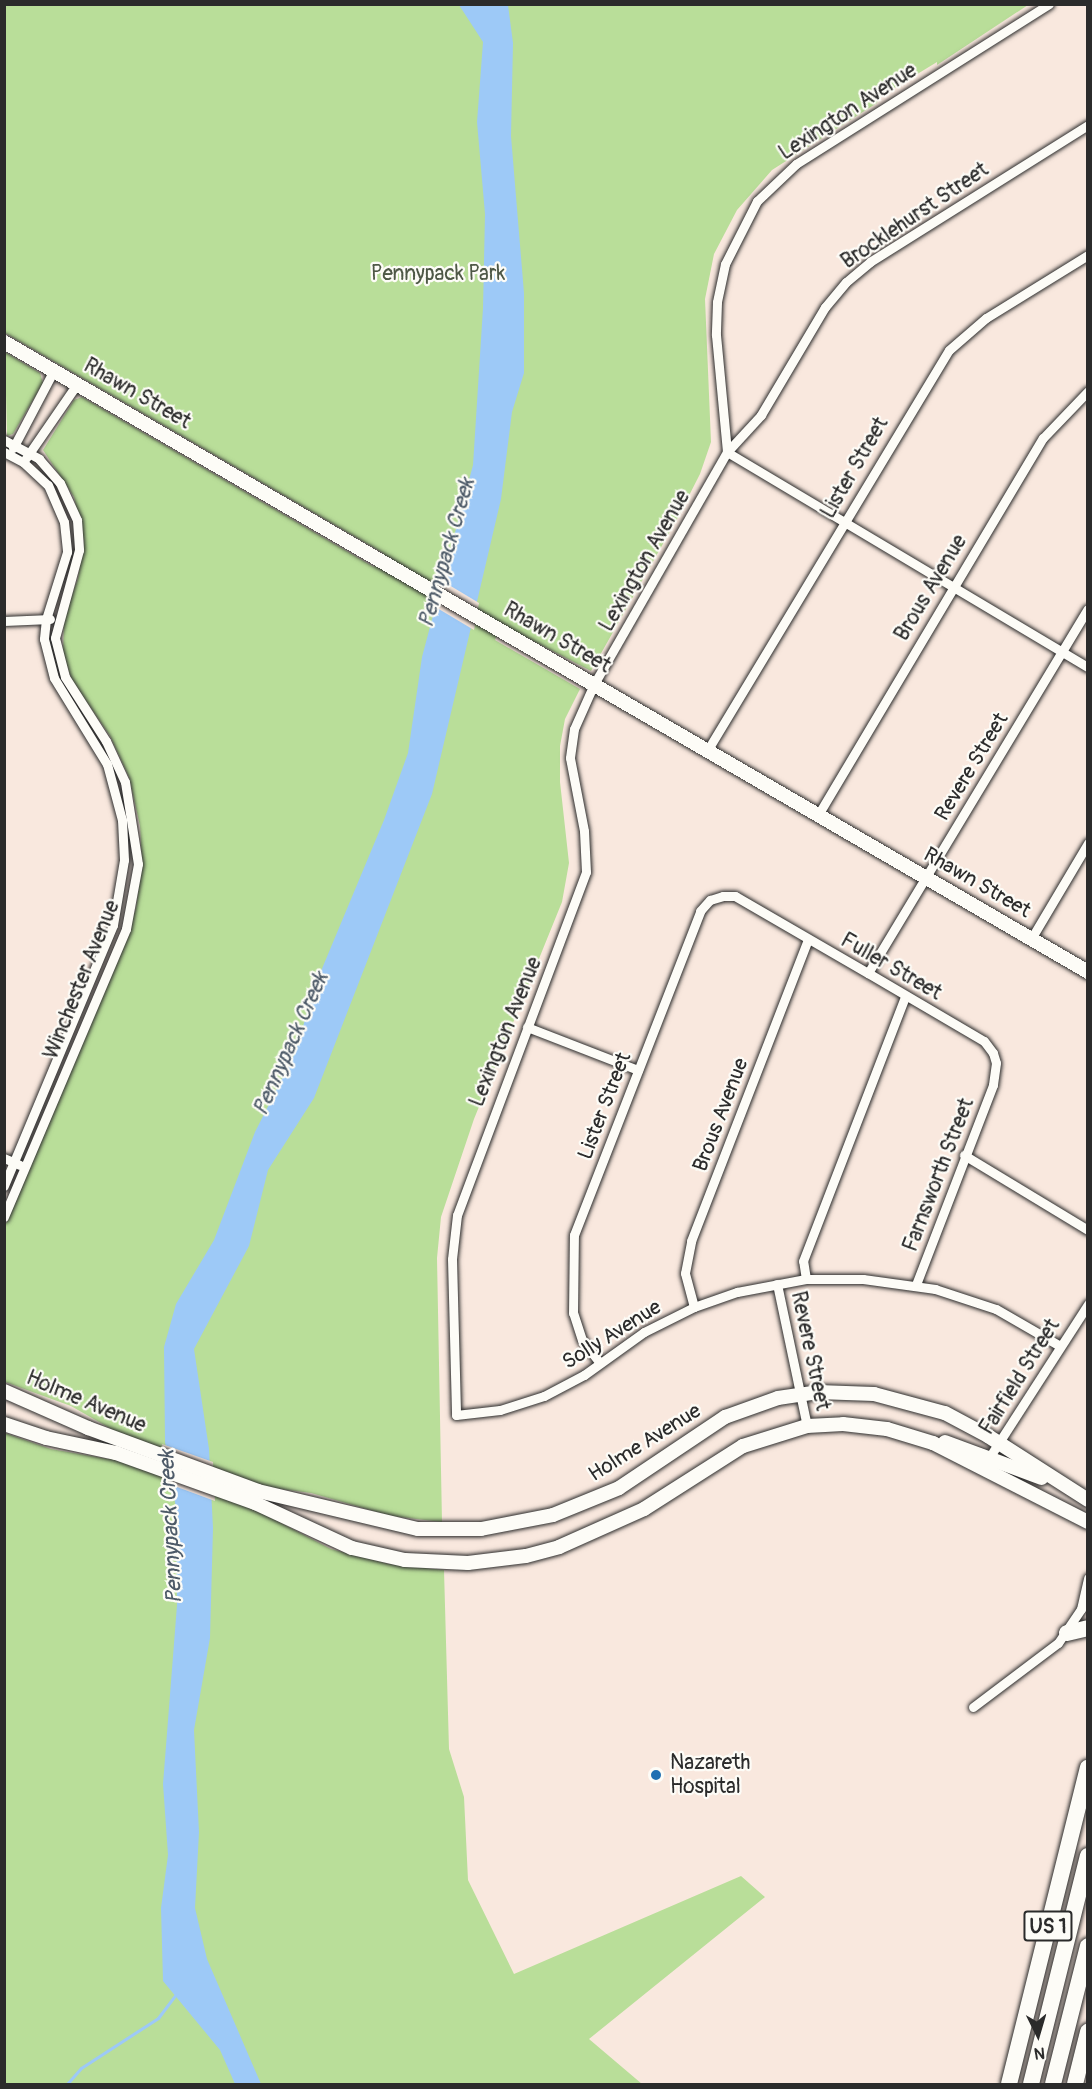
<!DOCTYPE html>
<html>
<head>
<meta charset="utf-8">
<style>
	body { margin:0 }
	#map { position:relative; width:1092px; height:2089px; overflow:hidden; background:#f9e8de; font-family:Pangolin,sans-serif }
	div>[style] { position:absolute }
	.green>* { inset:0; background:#b9de99 }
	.water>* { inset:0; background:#9dc9f7 }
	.pier>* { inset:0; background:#f9e8de }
	.stream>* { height:3px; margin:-1.5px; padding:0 1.5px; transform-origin:1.5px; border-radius:1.5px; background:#9dc9f7 }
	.roads { filter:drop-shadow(0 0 2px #2b2b2b) drop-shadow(0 0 2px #2b2b2b) }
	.street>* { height:9px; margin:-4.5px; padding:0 4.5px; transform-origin:4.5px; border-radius:4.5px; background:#fdfcf7 }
	.secondary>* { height:14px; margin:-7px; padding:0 7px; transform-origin:7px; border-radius:7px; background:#fdfcf7 }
	.highway>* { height:16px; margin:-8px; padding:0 8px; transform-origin:8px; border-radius:8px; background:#fdfcf7 }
	.dots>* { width:16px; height:16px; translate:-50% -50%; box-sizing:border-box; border:3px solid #fdfcf7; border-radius:50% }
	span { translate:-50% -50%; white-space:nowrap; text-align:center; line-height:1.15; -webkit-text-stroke:4.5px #fdfcf7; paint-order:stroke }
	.shield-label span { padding:2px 4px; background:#fdfcf7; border:2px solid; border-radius:4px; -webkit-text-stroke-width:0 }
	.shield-label { font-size:20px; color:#2b2b2b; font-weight:700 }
	.street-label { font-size:21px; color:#2b2b2b }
	.park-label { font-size:21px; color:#4e5846 }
	.poi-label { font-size:21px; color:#2b2b2b }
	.left { translate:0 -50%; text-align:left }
	.water-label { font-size:22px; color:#4d5a68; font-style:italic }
	.frame { position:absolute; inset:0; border:6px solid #2b2b2b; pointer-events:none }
	.north { position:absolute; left:1008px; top:2005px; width:60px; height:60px; -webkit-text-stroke:4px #fdfcf7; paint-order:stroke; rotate:175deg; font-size:16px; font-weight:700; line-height:24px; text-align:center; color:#2b2b2b }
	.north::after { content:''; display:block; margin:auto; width:21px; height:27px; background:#2b2b2b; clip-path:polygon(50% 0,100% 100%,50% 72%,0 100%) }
</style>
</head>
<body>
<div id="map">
	<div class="green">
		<div style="clip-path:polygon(5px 5px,1028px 5px,937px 65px,937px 62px,878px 98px,877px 103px,772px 170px,737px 210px,714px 254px,705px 299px,711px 442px,700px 474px,677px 519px,591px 671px,501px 624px,495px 640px,580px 689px,565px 719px,560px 746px,560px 782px,569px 863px,562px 902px,474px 1119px,441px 1217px,437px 1258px,442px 1522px,391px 1516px,311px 1493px,272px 1488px,258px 1511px,331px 1549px,389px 1564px,444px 1570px,449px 1749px,464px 1797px,468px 1880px,514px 1974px,741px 1876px,765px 1897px,589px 2039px,642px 2084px,5px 2084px,5px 1433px,51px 1449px,108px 1459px,127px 1438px,71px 1406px,5px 1382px,5px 1226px,122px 950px,136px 908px,142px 864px,140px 826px,129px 777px,110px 736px,72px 680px,63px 654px,64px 618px,78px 578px,84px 541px,74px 497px,43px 450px,74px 400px,82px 397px,374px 567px,383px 553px,5px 333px)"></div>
		<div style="clip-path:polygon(5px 352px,40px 373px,43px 383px,13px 434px,7px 436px)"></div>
	</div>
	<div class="water">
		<div style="clip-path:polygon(459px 5px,508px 5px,513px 43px,511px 136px,524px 293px,524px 373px,512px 412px,501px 499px,432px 794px,314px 1098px,268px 1170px,249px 1246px,194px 1349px,209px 1449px,213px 1528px,210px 1638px,194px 1730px,199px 1832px,195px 1908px,207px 1959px,261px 2084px,235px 2084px,220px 2050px,163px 1981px,161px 1908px,168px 1855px,163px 1784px,177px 1605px,176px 1508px,165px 1442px,164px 1347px,176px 1304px,214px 1240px,255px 1132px,295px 1053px,316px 983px,384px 820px,408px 753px,422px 657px,473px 465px,483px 308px,485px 214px,477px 122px,483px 42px)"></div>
	</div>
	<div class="pier">
		<div style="clip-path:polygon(439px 579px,479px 603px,474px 630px,432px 605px)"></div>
		<div style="clip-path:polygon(162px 1444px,213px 1462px,215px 1501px,169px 1484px)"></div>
	</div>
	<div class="stream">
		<div style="left:67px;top:2084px;width:21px;rotate:-49deg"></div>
		<div style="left:81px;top:2068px;width:92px;rotate:-33deg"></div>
		<div style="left:158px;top:2018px;width:30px;rotate:-53deg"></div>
	</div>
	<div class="roads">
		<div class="street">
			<div style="left:1049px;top:4px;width:299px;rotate:147.7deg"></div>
			<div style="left:796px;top:164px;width:54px;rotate:136.5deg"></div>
			<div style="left:757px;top:201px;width:71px;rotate:116.9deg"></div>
			<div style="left:725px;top:264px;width:39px;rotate:102deg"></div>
			<div style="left:717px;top:302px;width:33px;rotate:92deg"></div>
			<div style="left:716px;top:335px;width:118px;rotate:84.6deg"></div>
			<div style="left:727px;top:452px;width:267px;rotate:119.8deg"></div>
			<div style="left:594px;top:684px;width:49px;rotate:114deg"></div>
			<div style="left:574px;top:729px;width:29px;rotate:98deg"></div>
			<div style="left:570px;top:758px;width:74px;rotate:79.1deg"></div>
			<div style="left:584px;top:831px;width:41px;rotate:87.2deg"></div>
			<div style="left:586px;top:872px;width:366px;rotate:110.6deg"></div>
			<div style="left:457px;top:1215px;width:44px;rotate:96.5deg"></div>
			<div style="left:452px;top:1259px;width:156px;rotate:88.5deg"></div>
			<div style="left:456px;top:1415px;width:44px;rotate:-6.5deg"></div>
			<div style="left:500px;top:1410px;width:46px;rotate:-17.7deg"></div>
			<div style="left:544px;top:1396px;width:45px;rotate:-27.7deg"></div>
			<div style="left:584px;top:1375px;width:74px;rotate:-35.6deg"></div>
			<div style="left:644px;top:1332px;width:56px;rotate:-26.6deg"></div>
			<div style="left:694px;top:1307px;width:46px;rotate:-19.2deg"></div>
			<div style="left:737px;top:1292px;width:70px;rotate:-10.7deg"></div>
			<div style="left:806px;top:1279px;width:57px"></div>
			<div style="left:863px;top:1279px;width:73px;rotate:7.9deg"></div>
			<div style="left:935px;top:1289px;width:64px;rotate:18.2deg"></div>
			<div style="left:996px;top:1309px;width:74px;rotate:30deg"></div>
			<div style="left:1088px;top:125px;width:257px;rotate:147.9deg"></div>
			<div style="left:870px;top:262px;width:31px;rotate:140deg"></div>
			<div style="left:846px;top:282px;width:33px;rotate:130deg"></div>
			<div style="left:825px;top:307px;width:126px;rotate:120.7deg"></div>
			<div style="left:761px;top:415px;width:50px;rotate:132.6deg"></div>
			<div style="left:727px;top:452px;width:420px;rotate:30.8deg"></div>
			<div style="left:4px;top:440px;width:40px;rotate:28deg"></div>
			<div style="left:39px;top:459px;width:32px;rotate:49deg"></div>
			<div style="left:60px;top:483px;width:41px;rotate:65.3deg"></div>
			<div style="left:77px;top:520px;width:30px;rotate:86deg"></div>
			<div style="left:79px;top:550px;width:91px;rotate:105.3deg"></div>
			<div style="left:55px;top:638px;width:40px;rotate:75.6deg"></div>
			<div style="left:65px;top:677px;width:76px;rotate:57.4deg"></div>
			<div style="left:106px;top:741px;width:45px;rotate:65.1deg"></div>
			<div style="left:125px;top:782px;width:83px;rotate:81deg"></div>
			<div style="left:138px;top:864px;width:66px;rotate:100.5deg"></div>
			<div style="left:126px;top:929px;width:313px;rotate:113deg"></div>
			<div style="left:13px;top:448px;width:88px;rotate:-62.3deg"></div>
			<div style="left:4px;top:452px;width:21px;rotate:28deg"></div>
			<div style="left:23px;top:462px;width:34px;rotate:43deg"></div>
			<div style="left:48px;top:485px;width:40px;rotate:66.6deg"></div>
			<div style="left:64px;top:522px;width:30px;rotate:84deg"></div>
			<div style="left:67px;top:552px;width:70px;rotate:107.4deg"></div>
			<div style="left:46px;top:619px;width:20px;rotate:96deg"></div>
			<div style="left:44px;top:639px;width:40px;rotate:75.6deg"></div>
			<div style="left:54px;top:678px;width:101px;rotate:58.4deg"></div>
			<div style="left:107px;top:764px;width:58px;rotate:75deg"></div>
			<div style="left:122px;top:820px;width:40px;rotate:87.1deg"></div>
			<div style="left:124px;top:860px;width:66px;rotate:99.6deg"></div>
			<div style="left:113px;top:925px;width:283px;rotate:112.7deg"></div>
			<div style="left:26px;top:458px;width:90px;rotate:-55.4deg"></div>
			<div style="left:4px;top:621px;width:46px;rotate:-2.5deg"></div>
			<div style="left:707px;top:751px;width:468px;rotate:-58.9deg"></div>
			<div style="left:949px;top:350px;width:49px;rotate:-40.9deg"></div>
			<div style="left:986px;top:318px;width:120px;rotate:-31.7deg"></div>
			<div style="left:818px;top:815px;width:439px;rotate:-59.2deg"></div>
			<div style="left:1043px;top:438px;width:65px;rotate:-46.2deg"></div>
			<div style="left:1031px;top:939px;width:112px;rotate:-59.3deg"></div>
			<div style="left:868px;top:973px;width:425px;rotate:-58.9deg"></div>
			<div style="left:527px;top:1027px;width:119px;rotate:21.2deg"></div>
			<div style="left:964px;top:1155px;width:145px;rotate:31.2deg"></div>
			<div style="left:4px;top:1158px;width:17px;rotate:24deg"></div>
			<div style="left:806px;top:1279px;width:18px;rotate:-99deg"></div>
			<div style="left:803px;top:1261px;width:284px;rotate:-68.9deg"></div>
			<div style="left:777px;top:1284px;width:145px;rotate:78.1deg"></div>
			<div style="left:694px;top:1307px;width:35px;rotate:-105deg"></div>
			<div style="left:685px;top:1273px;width:33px;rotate:-79deg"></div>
			<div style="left:691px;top:1241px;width:324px;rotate:-68.8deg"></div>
			<div style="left:600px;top:1363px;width:29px;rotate:-128deg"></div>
			<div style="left:582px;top:1340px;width:28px;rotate:-108deg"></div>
			<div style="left:573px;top:1313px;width:78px;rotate:-89.3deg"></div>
			<div style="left:574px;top:1235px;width:348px;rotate:-68.7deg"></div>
			<div style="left:700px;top:911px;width:15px;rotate:-48deg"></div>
			<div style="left:710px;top:900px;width:14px;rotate:-17deg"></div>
			<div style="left:723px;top:896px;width:12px"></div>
			<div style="left:735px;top:896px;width:154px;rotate:30.1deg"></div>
			<div style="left:868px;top:973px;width:134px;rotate:30.4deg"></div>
			<div style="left:984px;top:1041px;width:15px;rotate:53deg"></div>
			<div style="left:993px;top:1053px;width:10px;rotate:73deg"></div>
			<div style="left:996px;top:1063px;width:22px;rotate:98deg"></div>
			<div style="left:993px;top:1085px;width:214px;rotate:111.1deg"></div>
			<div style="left:987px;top:1461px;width:187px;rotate:-57.2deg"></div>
			<div style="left:973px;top:1707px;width:106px;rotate:-37deg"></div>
			<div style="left:1058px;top:1643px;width:41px;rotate:-55.9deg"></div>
			<div style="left:1081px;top:1609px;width:32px;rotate:-77deg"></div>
		</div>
		<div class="secondary">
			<div style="left:4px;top:342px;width:1254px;rotate:30.16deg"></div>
			<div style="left:4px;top:1391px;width:92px;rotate:23.8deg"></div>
			<div style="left:88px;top:1428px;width:181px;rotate:20.3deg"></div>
			<div style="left:258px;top:1491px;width:164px;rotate:13.4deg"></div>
			<div style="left:418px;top:1529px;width:63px"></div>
			<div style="left:481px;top:1529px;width:73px;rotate:-11deg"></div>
			<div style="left:553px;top:1515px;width:71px;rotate:-22.2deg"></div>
			<div style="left:619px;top:1488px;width:128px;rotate:-33.8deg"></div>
			<div style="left:725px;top:1417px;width:56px;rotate:-19.7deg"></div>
			<div style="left:778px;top:1398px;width:40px;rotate:-8.5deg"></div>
			<div style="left:818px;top:1392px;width:56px;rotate:2deg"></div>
			<div style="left:874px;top:1394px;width:73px;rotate:15deg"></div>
			<div style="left:945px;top:1413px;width:49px;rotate:28.1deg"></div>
			<div style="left:988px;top:1436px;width:119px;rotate:32.6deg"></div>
			<div style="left:4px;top:1424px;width:44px;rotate:18.4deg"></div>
			<div style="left:46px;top:1438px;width:72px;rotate:12.1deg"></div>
			<div style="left:116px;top:1453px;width:148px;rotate:19.8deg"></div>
			<div style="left:255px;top:1503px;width:107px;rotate:24.9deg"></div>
			<div style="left:352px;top:1548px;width:54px;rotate:12.8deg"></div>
			<div style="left:405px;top:1560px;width:63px;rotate:2.7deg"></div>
			<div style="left:468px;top:1563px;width:58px;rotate:-6.9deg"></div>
			<div style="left:526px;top:1556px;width:34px;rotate:-15deg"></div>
			<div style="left:559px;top:1547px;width:93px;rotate:-24.1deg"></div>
			<div style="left:644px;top:1509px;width:117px;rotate:-32.5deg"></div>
			<div style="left:743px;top:1446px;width:67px;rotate:-17.4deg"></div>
			<div style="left:807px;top:1426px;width:36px;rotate:-3deg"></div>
			<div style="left:843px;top:1424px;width:44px;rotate:6.5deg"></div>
			<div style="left:887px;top:1429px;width:48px;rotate:16.9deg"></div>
			<div style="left:933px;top:1443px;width:174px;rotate:27deg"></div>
			<div style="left:945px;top:1442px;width:103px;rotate:20.4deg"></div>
		</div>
		<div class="highway">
			<div style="left:1067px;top:1633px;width:22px;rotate:-13deg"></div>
			<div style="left:1009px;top:2084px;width:326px;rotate:-76deg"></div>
			<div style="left:1031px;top:2084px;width:235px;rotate:-76deg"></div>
			<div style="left:1053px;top:2084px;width:142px;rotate:-75.8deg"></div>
			<div style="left:1075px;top:2084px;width:54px;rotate:-76deg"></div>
		</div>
	</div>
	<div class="dots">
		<div style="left:656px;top:1775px;background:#1f6fb2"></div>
	</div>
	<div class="shield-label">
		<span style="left:1048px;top:1926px">US 1</span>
	</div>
	<div class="street-label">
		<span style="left:848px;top:112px;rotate:-33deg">Lexington Avenue</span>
		<span style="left:915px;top:216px;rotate:-34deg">Brocklehurst Street</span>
		<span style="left:137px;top:394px;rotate:30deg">Rhawn Street</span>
		<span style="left:855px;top:468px;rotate:-60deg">Lister Street</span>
		<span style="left:645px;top:561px;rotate:-60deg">Lexington Avenue</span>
		<span style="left:931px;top:588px;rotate:-59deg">Brous Avenue</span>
		<span style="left:557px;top:638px;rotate:30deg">Rhawn Street</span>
		<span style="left:972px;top:767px;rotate:-59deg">Revere Street</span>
		<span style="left:977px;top:883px;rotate:30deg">Rhawn Street</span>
		<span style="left:891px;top:967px;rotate:30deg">Fuller Street</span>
		<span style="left:82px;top:980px;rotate:-68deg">Winchester Avenue</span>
		<span style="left:506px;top:1032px;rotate:-68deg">Lexington Avenue</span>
		<span style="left:605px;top:1106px;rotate:-69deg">Lister Street</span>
		<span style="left:721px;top:1115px;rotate:-69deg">Brous Avenue</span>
		<span style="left:939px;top:1175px;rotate:-69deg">Farnsworth Street</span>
		<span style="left:612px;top:1335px;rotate:-32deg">Solly Avenue</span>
		<span style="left:810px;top:1351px;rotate:78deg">Revere Street</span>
		<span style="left:1020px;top:1377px;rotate:-58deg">Fairfield Street</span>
		<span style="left:86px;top:1402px;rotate:23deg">Holme Avenue</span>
		<span style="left:645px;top:1443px;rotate:-32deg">Holme Avenue</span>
	</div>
	<div class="park-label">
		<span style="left:438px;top:274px">Pennypack Park</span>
	</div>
	<div class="poi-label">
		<span class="left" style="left:670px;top:1775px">Nazareth<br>Hospital</span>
	</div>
	<div class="water-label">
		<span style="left:447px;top:553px;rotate:-74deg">Pennypack Creek</span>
		<span style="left:291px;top:1044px;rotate:-66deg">Pennypack Creek</span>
		<span style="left:171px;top:1527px;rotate:-93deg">Pennypack Creek</span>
	</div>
	<div class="frame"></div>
	<div class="north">N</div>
</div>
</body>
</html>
